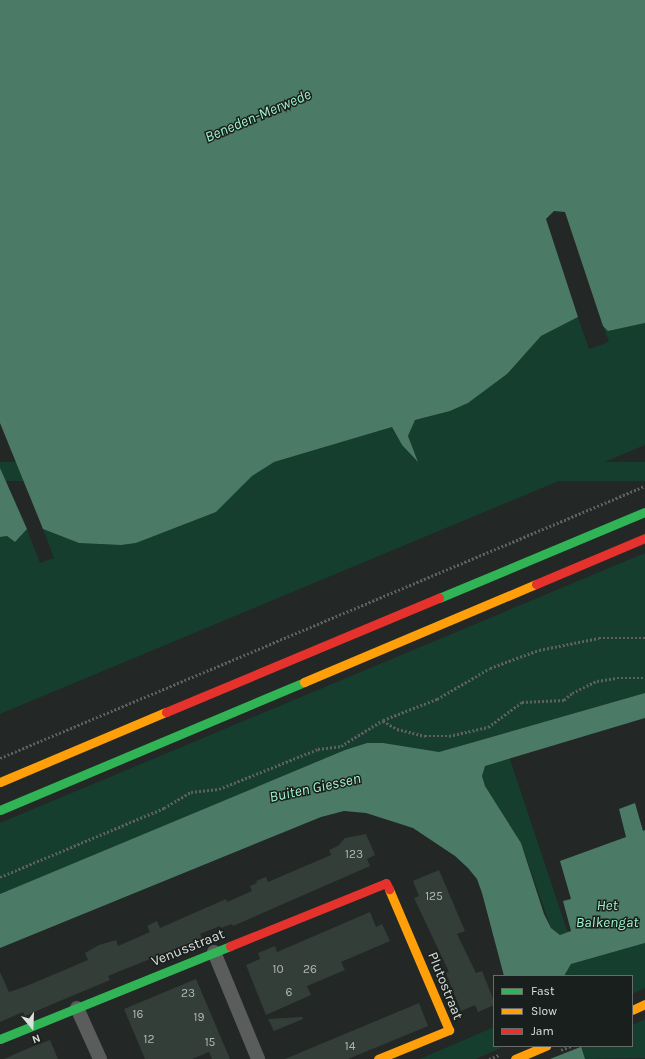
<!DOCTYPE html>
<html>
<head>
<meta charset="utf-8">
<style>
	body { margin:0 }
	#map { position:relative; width:645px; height:1059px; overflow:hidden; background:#232725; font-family:Karla,sans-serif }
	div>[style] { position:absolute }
	.green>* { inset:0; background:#153e2f; transform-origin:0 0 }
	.water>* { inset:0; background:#4b7a67 }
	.pier>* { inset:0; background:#232725 }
	.building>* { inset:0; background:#333e39 }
	.path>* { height:2.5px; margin-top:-1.25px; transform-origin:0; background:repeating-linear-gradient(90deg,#5e6160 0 2px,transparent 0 4px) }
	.street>* { height:14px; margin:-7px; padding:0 7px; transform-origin:7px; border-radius:7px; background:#5a5d5b }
	.fast>* { height:9px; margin:-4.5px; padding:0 4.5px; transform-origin:4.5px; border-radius:4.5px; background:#30b455 }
	.slow>* { height:9px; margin:-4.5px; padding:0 4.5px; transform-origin:4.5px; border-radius:4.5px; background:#ff9f0a }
	.jam>* { height:9px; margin:-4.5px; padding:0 4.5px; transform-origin:4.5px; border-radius:4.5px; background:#e5322d }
	span { translate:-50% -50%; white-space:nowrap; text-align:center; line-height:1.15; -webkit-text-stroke:3px #191f1c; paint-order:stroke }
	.number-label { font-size:12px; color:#b2b8b5 }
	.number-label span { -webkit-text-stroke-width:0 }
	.street-label { font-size:14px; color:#dce0de }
	.water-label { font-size:15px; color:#a0f3d0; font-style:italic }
	.legend { position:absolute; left:493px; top:975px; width:140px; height:72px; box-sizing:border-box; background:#191f1c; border:1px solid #676c6a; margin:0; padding:5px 7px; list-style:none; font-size:12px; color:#dce0de }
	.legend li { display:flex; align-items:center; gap:8px; height:20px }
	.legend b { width:20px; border:1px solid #676c6a }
	.north { position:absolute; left:12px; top:1007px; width:40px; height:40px; -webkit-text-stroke:3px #191f1c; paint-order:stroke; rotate:161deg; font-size:11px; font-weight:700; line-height:16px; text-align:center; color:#dce0de }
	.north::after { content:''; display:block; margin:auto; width:14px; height:18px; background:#dce0de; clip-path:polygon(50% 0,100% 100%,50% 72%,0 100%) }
</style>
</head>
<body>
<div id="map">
	<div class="green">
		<div style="clip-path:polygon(578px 317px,589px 349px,609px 342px,603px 326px,608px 331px,645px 323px,645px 445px,0 714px,0 537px,7px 536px,15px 542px,27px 529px,40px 563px,54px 558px,43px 529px,79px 543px,121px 545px,136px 543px,216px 512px,252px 476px,274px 462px,392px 427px,402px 445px,417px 461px,408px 436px,415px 420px,450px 411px,468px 403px,507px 374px,541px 336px)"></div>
		<div style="left:645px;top:462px;width:19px;height:699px;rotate:90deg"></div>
		<div style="clip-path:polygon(645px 553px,645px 693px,439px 752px,367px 743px,345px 750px,0 894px,0 823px)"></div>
		<div style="clip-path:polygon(510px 759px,567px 930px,571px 931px,560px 935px,551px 928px,521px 843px,485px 786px,482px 776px,485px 765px)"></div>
		<div style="clip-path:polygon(645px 943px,645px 988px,632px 994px,632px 976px,564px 976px,571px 964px)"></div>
		<div style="clip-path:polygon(645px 1019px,645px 1058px,585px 1059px,582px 1047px,584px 1046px,632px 1046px,632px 1025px)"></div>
		<div style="clip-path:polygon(494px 1027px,494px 1046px,505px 1046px,476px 1059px,420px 1059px)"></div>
	</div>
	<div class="water">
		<div style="clip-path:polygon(0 0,645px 0,645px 323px,608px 331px,603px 326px,565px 212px,554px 211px,546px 219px,578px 317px,541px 336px,507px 374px,468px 403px,450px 411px,415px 420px,408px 436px,418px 462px,402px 445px,392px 427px,274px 462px,252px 476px,216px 512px,136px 543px,121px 545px,79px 543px,43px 529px,0 423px)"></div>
		<div style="clip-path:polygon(0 468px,27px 529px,15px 542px,7px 536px,0 537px)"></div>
		<div style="clip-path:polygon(645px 693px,645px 718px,485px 766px,482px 776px,485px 786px,521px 843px,544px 914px,551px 928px,560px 935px,571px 931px,563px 901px,571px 899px,560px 861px,626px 837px,619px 809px,635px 803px,643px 831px,645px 830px,645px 943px,571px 964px,564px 976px,504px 976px,482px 893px,477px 879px,468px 868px,455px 856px,413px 828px,366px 813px,344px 811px,321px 817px,0 948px,0 894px,345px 750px,367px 743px,383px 743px,439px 752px)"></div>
		<div style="clip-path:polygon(581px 1046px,585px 1059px,524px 1059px)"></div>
	</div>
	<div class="pier">
		<div style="clip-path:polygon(519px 1046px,583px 1046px,550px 1059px,522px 1059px)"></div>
	</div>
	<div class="building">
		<div style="clip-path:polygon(366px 834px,375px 855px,367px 859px,370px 866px,233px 926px,232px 924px,221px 928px,220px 926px,200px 934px,202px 938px,108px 976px,110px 980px,55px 1003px,25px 1016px,23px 1012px,0 1022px,0 972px,9px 992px,24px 987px,88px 960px,85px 953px,99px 945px,116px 940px,118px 946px,150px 932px,147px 926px,157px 921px,160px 928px,226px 899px,227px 902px,252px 891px,250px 886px,257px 883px,256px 881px,266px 877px,268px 882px,331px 855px,329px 850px,338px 846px,345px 838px)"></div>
		<div style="clip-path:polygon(439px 870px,465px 931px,457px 934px,476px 973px,482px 971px,494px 1001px,494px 1005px,478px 1012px,475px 1005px,461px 1011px,446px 973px,449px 972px,414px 898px,419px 896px,413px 881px)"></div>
		<div style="clip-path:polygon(370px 912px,376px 927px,382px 924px,390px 941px,341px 962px,345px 970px,307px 986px,311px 995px,266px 1015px,246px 965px,260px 959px,258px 953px,275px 946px,277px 952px)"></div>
		<div style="clip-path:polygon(196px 979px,230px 1059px,212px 1059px,209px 1052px,192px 1059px,145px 1059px,124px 1009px)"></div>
		<div style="clip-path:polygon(419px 1003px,428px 1026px,348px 1059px,285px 1059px)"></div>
		<div style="clip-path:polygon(302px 1017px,303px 1019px,274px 1031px,268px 1019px)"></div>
		<div style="clip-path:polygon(50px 1040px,58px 1059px,4px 1059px,29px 1048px)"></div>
	</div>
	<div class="path">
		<div style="left:383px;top:721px;width:16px;rotate:30deg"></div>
		<div style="left:397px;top:729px;width:29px;rotate:14deg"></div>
		<div style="left:425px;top:736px;width:24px"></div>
		<div style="left:449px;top:736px;width:40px;rotate:-13deg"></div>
		<div style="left:488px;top:727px;width:42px;rotate:-36.3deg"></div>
		<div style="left:522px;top:702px;width:42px;rotate:-2.7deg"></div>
		<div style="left:564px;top:700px;width:11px;rotate:-41deg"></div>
		<div style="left:572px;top:693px;width:28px;rotate:-26deg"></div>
		<div style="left:597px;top:681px;width:20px;rotate:-9deg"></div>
		<div style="left:617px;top:678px;width:28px"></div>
		<div style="left:0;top:758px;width:700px;rotate:-22.87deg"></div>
		<div style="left:0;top:877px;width:178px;rotate:-22.8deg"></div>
		<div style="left:164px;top:808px;width:31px;rotate:-31deg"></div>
		<div style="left:191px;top:792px;width:28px;rotate:-6deg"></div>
		<div style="left:219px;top:789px;width:107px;rotate:-22deg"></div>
		<div style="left:318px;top:749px;width:23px;rotate:-7deg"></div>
		<div style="left:341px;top:746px;width:49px;rotate:-31.8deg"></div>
		<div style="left:383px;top:720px;width:58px;rotate:-21.3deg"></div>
		<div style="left:437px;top:699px;width:61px;rotate:-30.3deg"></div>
		<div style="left:490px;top:668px;width:52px;rotate:-20.2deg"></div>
		<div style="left:539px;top:650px;width:61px;rotate:-11.3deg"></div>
		<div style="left:599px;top:638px;width:46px"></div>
		<div style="left:561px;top:1050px;width:11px;rotate:-22deg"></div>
		<div style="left:489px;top:1059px;width:11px;rotate:-22deg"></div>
	</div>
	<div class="street">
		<div style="left:214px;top:952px;width:116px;rotate:67.6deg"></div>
		<div style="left:77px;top:1008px;width:56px;rotate:65.7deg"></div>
	</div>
	<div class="fast">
		<div style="left:439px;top:598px;width:223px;rotate:-22.7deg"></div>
		<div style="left:0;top:810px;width:330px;rotate:-22.8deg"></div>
		<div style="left:0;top:1039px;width:248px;rotate:-22deg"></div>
	</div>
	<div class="slow">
		<div style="left:304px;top:682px;width:252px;rotate:-22.9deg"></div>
		<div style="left:0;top:782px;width:180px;rotate:-22.9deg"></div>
		<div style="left:632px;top:1010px;width:14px;rotate:-25deg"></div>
		<div style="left:378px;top:1059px;width:77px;rotate:-22.2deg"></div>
		<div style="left:449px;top:1030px;width:153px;rotate:-113.1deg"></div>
		<div style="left:515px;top:1059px;width:34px;rotate:-23deg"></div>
	</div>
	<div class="jam">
		<div style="left:536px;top:584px;width:118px;rotate:-22.9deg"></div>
		<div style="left:166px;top:712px;width:296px;rotate:-22.7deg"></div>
		<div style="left:230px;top:946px;width:168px;rotate:-22deg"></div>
		<div style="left:386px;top:883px;width:7px;rotate:63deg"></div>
	</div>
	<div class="number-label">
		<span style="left:354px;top:855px">123</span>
		<span style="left:434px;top:897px">125</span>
		<span style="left:278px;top:970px">10</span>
		<span style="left:310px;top:970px">26</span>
		<span style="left:289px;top:993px">6</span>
		<span style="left:188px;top:994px">23</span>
		<span style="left:138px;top:1015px">16</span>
		<span style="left:199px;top:1018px">19</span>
		<span style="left:149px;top:1040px">12</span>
		<span style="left:210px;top:1043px">15</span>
		<span style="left:350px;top:1047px">14</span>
	</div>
	<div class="street-label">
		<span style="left:188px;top:948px;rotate:-22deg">Venusstraat</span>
		<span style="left:445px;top:986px;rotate:68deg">Plutostraat</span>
	</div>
	<div class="water-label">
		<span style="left:258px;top:116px;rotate:-23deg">Beneden-Merwede</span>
		<span style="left:315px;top:788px;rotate:-12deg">Buiten Giessen</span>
		<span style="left:607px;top:914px">Het<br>Balkengat</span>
	</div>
	<ul class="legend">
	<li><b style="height:5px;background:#30b455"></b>Fast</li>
	<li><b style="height:5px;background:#ff9f0a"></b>Slow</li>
	<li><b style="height:5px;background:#e5322d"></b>Jam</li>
	</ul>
	<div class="north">N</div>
</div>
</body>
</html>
